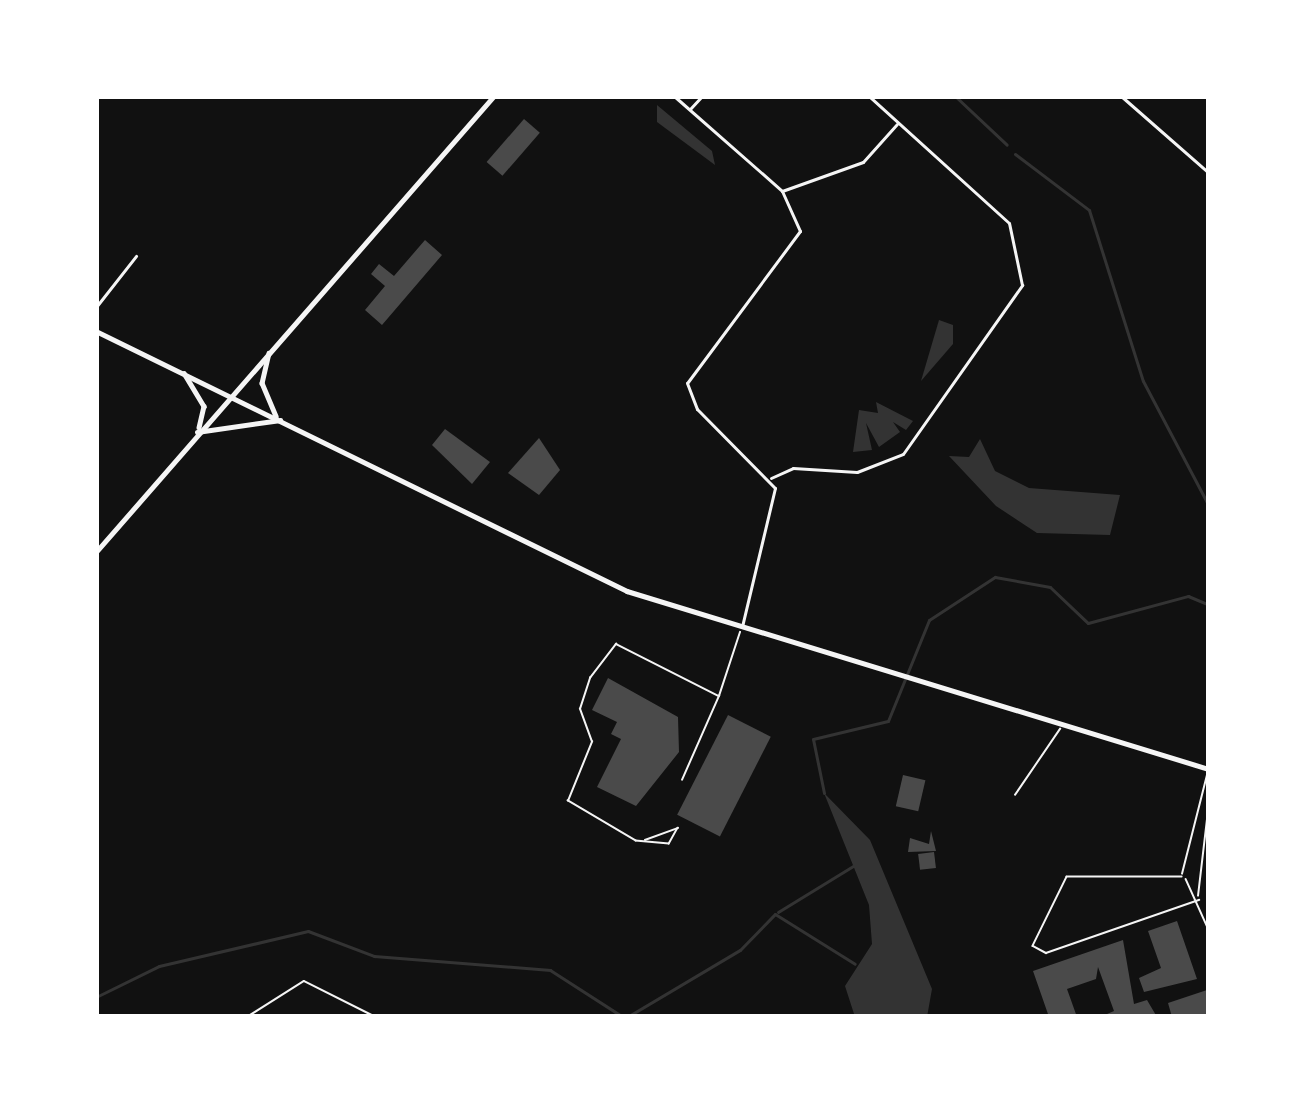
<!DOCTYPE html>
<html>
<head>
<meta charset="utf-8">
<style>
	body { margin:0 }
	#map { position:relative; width:1305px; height:1113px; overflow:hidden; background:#111; font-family:"Golos Text",sans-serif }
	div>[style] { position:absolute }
	.water>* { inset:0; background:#333 }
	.stream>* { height:3px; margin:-1.5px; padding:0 1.5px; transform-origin:1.5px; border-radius:1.5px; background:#333 }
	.building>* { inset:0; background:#4a4a4a; transform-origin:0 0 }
	.path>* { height:1.5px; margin:-0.75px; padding:0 0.75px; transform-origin:0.75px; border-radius:0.75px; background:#f5f5f5 }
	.service>* { height:1.5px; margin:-0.75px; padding:0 0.75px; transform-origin:0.75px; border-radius:0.75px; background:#f5f5f5 }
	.minor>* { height:3px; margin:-1.5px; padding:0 1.5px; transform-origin:1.5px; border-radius:1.5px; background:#f5f5f5 }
	.secondary>* { height:4.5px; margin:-2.25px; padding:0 2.25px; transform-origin:2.25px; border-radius:2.25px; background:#f5f5f5 }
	span { translate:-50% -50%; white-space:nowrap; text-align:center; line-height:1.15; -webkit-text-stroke:10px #fff; paint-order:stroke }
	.frame { position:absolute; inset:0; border:99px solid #fff; pointer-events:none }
</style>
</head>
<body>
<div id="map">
	<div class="water">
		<div style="clip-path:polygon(657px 105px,712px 151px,715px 165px,657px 122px)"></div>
		<div style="clip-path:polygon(939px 320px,953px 325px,953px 344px,921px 381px)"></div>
		<div style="clip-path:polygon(876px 402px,913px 421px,906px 430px,893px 422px,900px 432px,879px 447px,866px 423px,872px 450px,853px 452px,859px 410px,878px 413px)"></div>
		<div style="clip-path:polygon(980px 439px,995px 471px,1029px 488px,1120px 495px,1110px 535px,1037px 533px,996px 506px,949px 456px,969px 457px)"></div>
		<div style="clip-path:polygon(824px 793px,870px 840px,932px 989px,927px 1017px,855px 1017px,845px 986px,872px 944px,869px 905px)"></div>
	</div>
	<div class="stream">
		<div style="left:955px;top:96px;width:71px;rotate:43.3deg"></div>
		<div style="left:1015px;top:154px;width:93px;rotate:37.1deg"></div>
		<div style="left:1089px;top:210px;width:179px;rotate:72.5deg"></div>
		<div style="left:1143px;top:381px;width:141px;rotate:62.2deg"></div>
		<div style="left:824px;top:793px;width:55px;rotate:-101.5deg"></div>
		<div style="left:813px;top:739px;width:77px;rotate:-13.5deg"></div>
		<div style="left:888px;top:721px;width:109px;rotate:-67.9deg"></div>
		<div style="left:929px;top:620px;width:79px;rotate:-33.1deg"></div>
		<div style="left:995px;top:577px;width:56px;rotate:10.3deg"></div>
		<div style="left:1050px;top:587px;width:52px;rotate:43.5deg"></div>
		<div style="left:1088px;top:623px;width:104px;rotate:-15.1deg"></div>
		<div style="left:1188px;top:596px;width:23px;rotate:23deg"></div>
		<div style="left:778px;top:912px;width:88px;rotate:-31.5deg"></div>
		<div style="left:96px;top:997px;width:70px;rotate:-26.2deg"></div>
		<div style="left:159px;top:966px;width:153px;rotate:-13.2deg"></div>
		<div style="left:308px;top:931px;width:71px;rotate:20.7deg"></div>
		<div style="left:374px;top:956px;width:177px;rotate:4.5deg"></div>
		<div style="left:550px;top:970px;width:87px;rotate:32.8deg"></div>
		<div style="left:627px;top:1017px;width:131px;rotate:-30.7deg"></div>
		<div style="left:740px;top:950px;width:50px;rotate:-45.8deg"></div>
		<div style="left:775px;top:914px;width:94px;rotate:32deg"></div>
	</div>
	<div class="building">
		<div style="left:524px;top:119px;width:21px;height:57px;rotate:41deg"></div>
		<div style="clip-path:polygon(425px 240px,442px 255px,382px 325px,365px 310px,385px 286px,371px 274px,379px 264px,394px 276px)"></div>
		<div style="clip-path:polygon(445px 429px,490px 462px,472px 484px,432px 445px)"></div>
		<div style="clip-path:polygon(539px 438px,560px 470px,539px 495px,508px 473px)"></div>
		<div style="clip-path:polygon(608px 678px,678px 717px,679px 752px,636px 806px,597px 787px,621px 739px,611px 734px,617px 722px,592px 710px)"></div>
		<div style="left:728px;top:715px;width:48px;height:112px;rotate:27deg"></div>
		<div style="left:903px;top:775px;width:23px;height:32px;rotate:13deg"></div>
		<div style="clip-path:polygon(931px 831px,936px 851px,908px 852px,910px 838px,929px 844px)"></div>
		<div style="left:934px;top:852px;width:16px;height:16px;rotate:83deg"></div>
		<div style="clip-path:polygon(1177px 921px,1197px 979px,1144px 992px,1139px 978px,1161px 968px,1148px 931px)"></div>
		<div style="clip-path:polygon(1123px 940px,1134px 1004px,1147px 1000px,1157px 1017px,1100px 1017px,1114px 1011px,1098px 967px,1096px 979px,1067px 989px,1077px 1017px,1049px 1017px,1033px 971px)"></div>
		<div style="clip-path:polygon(1207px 990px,1209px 1016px,1172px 1017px,1168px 1003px)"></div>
	</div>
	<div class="path">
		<div style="left:247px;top:1017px;width:67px;rotate:-32.3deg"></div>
		<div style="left:304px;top:981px;width:80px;rotate:26.6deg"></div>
	</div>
	<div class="service">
		<div style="left:682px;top:780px;width:92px;rotate:-66.2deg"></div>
		<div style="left:1015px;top:795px;width:80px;rotate:-55.7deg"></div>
		<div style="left:645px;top:840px;width:35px;rotate:-20deg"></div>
		<div style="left:678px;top:828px;width:18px;rotate:119deg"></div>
		<div style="left:669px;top:844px;width:33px;rotate:-175deg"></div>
		<div style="left:636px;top:841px;width:79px;rotate:-149.5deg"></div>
		<div style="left:568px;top:801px;width:64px;rotate:-67.9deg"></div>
		<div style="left:592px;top:742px;width:35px;rotate:-110deg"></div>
		<div style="left:580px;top:709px;width:33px;rotate:-72deg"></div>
		<div style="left:590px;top:678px;width:43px;rotate:-52.6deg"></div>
		<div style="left:616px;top:644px;width:115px;rotate:26.8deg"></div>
		<div style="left:719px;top:696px;width:67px;rotate:-71.8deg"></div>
		<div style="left:1182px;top:874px;width:106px;rotate:-75.8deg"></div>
		<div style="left:1182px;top:877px;width:115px;rotate:180deg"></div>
		<div style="left:1067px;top:877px;width:77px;rotate:116.2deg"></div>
		<div style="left:1033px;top:946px;width:15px;rotate:28deg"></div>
		<div style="left:1046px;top:953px;width:162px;rotate:-19.1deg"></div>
		<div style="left:1186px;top:879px;width:56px;rotate:65.7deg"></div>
		<div style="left:1198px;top:896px;width:95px;rotate:-83.3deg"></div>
	</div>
	<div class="minor">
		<div style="left:674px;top:96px;width:144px;rotate:41.3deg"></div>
		<div style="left:782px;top:191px;width:44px;rotate:65.8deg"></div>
		<div style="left:800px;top:231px;width:189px;rotate:126.6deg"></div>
		<div style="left:687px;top:383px;width:28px;rotate:69deg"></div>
		<div style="left:697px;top:409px;width:111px;rotate:45.4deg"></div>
		<div style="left:775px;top:488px;width:142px;rotate:103.4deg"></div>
		<div style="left:1121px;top:96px;width:117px;rotate:41.2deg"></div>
		<div style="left:690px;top:109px;width:18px;rotate:-47deg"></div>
		<div style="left:782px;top:191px;width:86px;rotate:-19.7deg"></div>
		<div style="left:863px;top:162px;width:51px;rotate:-48.2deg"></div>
		<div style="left:96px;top:307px;width:65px;rotate:-51.9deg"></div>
		<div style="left:771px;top:478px;width:24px;rotate:-24deg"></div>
		<div style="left:793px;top:468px;width:64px;rotate:3.6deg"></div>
		<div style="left:857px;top:472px;width:49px;rotate:-21.4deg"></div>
		<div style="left:903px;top:454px;width:207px;rotate:-54.8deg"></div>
		<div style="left:1022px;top:285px;width:63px;rotate:-101.8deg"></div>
		<div style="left:1009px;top:223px;width:189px;rotate:-137.8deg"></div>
	</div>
	<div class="secondary">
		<div style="left:96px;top:331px;width:591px;rotate:26.09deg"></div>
		<div style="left:627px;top:591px;width:609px;rotate:17.01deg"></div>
		<div style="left:269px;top:353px;width:31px;rotate:103deg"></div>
		<div style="left:262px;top:383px;width:36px;rotate:67deg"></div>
		<div style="left:184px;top:373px;width:39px;rotate:59deg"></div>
		<div style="left:204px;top:406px;width:22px;rotate:103deg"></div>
		<div style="left:197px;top:432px;width:84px;rotate:-8.2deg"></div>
		<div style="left:96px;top:552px;width:605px;rotate:-48.89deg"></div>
	</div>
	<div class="frame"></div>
</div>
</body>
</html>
